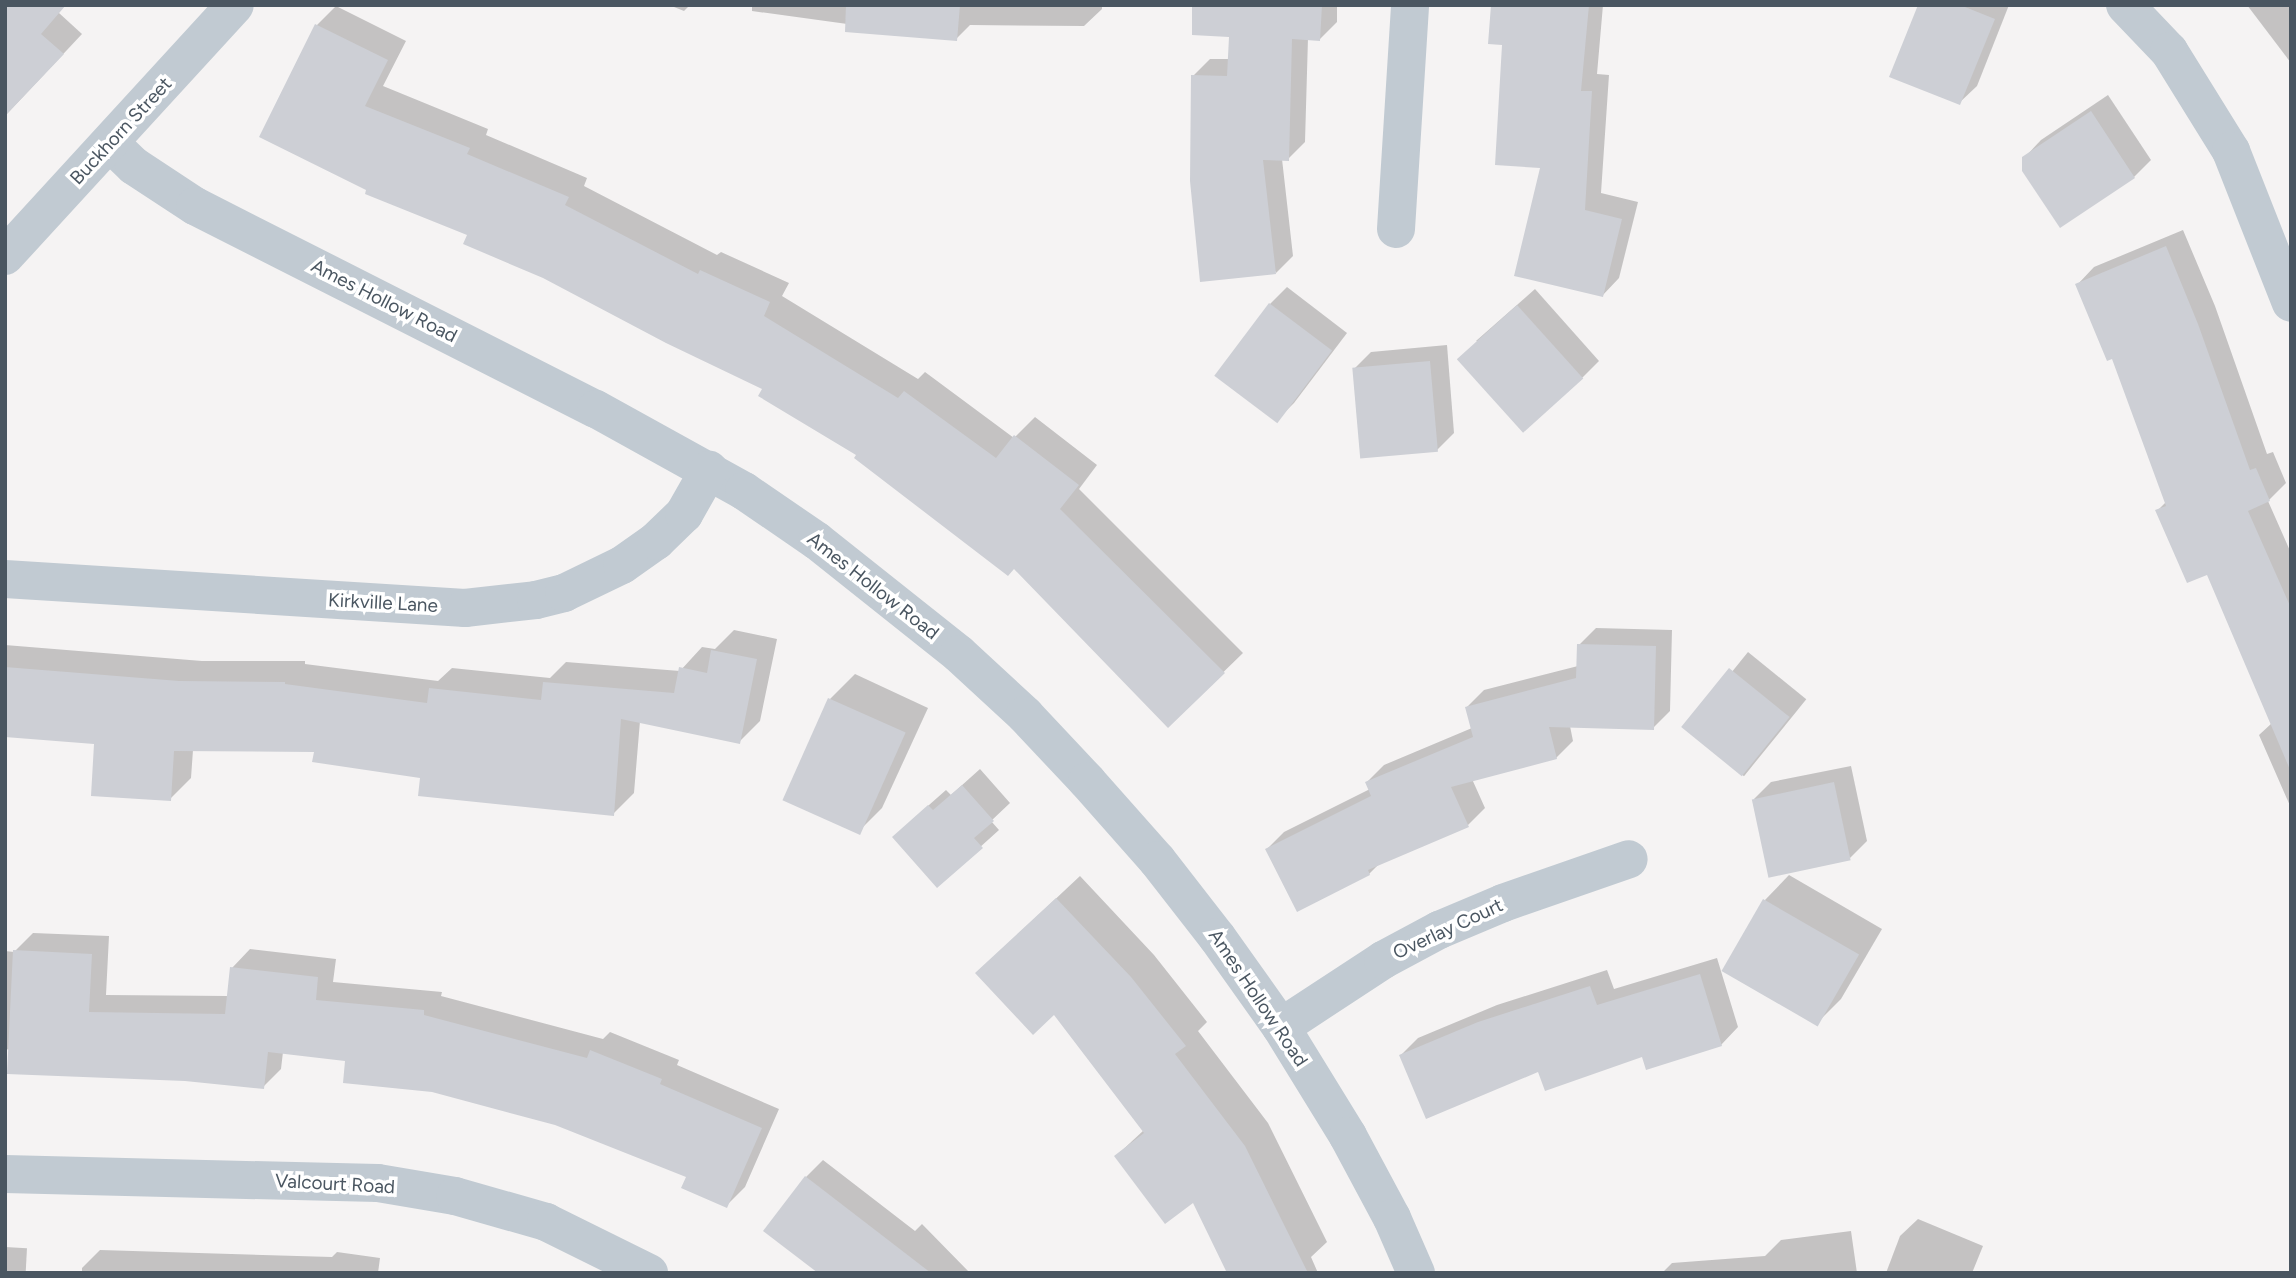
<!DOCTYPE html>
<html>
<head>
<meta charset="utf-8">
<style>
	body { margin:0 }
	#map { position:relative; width:2296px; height:1278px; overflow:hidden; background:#f5f3f3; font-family:Figtree,sans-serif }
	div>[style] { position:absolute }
	.shadow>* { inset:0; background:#0003; transform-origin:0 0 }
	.building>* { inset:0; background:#cdcfd5; transform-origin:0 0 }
	.minor>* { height:38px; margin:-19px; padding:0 19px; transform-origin:19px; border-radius:19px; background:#c1cad2 }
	span { translate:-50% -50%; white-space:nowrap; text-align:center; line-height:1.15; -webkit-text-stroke:7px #fff; paint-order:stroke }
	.street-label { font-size:19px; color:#4a5661 }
	.frame { position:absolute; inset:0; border:7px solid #4a5661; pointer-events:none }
</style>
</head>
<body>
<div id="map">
	<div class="shadow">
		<div style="clip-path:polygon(5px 5px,59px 13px,82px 34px,5px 116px)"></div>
		<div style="clip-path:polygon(669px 5px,690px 5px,684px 11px)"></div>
		<div style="clip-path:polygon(752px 5px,1102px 5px,1102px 9px,1084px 26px,970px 25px,956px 39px,752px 11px)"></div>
		<div style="clip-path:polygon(1232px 5px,1337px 5px,1337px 22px,1320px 39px,1308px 38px,1305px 142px,1288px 159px,1282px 159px,1293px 256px,1276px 273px,1193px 76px,1210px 59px,1229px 59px)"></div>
		<div style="clip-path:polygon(1493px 5px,1603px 5px,1597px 74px,1609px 75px,1601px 193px,1638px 202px,1619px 278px,1602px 296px,1542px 166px)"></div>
		<div style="clip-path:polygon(1920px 5px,2009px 5px,1977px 86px,1959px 103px)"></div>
		<div style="clip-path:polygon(2247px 5px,2291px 5px,2291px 63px)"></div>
		<div style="clip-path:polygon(336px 6px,406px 41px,383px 86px,488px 129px,486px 135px,587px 178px,584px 186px,717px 255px,721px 252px,789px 283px,782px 296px,918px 379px,925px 372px,1014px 438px,1035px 417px,1097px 465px,1079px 489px,1243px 653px,1168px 726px,1015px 567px,764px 388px,543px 277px,470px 234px,262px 136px,317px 25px)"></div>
		<div style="clip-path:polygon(2108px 95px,2151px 160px,2134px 177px,2060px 226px,2024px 158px,2041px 140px)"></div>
		<div style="clip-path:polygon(2183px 230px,2215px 306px,2267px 454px,2273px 452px,2286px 483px,2268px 501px,2291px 553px,2291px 808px,2259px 735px,2272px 723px,2208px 572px,2157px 511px,2166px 502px,2113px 357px,2077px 285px,2094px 267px)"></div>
		<div style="clip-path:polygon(1287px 287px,1347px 333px,1294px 403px,1277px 420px,1216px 375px,1270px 304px)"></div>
		<div style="clip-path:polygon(1535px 289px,1599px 361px,1582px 378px,1476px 341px)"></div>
		<div style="clip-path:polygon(1447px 345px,1454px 433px,1437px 450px,1354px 369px,1371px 352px)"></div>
		<div style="clip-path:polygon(1596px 628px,1672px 630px,1670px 711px,1653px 728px,1570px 726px,1573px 741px,1556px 758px,1472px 779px,1485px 808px,1468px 825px,1380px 863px,1369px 874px,1267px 849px,1284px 832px,1370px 789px,1367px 782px,1384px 765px,1472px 728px,1467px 707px,1484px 690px,1578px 666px,1579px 645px)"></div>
		<div style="clip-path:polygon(734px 630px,777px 639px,760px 721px,739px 742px,640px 721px,634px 793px,613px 814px,422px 776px,316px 750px,193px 750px,191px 778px,170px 799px,96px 743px,5px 735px,5px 645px,202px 661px,305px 661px,305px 664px,438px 681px,452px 668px,550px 678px,566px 662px,680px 671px,702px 647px,715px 649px)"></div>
		<div style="left:1748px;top:652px;width:75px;height:99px;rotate:39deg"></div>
		<div style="clip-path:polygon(855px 674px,928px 708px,882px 808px,857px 833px,830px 699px)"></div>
		<div style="clip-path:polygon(1851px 766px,1867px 841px,1850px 858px,1754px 799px,1771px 782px)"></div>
		<div style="clip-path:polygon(980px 769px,1010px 803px,991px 821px,999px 830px,937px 886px,912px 820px,946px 790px,951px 795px)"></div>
		<div style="clip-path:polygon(1789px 875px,1882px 929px,1841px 999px,1816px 1024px,1765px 900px)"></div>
		<div style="clip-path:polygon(1080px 876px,1154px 955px,1207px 1022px,1198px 1031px,1268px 1123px,1327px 1242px,1311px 1257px,1318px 1273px,1229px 1273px,1194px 1200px,1116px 1156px,1144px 1130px,1054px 1013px,1000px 951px)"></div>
		<div style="clip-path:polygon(33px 933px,109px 936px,106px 995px,229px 996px,232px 968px,250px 949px,336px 959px,333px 982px,442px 992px,441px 996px,603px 1039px,610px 1032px,679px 1060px,677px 1065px,779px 1109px,745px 1187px,726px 1206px,688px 1176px,555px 1123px,347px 1059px,283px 1052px,281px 1069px,263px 1087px,5px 1049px,5px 951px,14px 952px)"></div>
		<div style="clip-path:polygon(1717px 958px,1738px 1027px,1721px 1045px,1539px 1069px,1401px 1055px,1418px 1038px,1497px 1005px,1607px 970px,1614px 989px)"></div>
		<div style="clip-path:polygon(823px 1160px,915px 1231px,922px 1224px,970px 1273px,821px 1273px,806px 1177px)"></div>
		<div style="clip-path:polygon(1918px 1219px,1983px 1246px,1972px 1273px,1886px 1273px,1900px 1236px)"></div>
		<div style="clip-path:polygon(1851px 1231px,1857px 1273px,1662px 1273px,1672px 1263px,1765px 1256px,1781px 1240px)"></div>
		<div style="left:5px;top:1247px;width:22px;height:26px;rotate:3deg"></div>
		<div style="clip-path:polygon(100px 1250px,332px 1257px,337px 1252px,380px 1258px,378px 1273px,82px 1273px,82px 1268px)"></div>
	</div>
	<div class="building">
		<div style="clip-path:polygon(5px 5px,66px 5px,41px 34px,64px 54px,5px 116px)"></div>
		<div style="clip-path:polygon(846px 5px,960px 5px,957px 41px,845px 32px)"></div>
		<div style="clip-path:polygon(1192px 5px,1322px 5px,1320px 41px,1292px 39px,1289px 161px,1263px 160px,1276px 274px,1200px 282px,1190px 181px,1191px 75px,1227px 76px,1229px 37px,1192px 35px)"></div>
		<div style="clip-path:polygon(1491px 5px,1589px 5px,1581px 91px,1592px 91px,1585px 210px,1622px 219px,1603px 297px,1514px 276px,1540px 168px,1495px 165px,1502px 45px,1488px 44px)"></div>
		<div style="clip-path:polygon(1918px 5px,1960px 5px,1995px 19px,1960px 105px,1889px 77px)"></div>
		<div style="clip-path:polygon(315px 24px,388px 60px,365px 106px,470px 148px,467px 154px,569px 197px,565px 205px,698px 274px,700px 270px,770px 302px,764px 316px,898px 398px,904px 391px,996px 458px,1014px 435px,1079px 485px,1060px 509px,1225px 673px,1168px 728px,1014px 569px,1008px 576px,854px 458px,856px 455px,758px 396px,762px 389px,666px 343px,543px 278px,463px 244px,467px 235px,365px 194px,366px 190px,259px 137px)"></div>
		<div style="clip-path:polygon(2091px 111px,2135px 178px,2060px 228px,2022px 171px,2022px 157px)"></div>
		<div style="clip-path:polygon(2166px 246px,2198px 324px,2250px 470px,2256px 468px,2270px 501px,2248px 511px,2291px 608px,2291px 772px,2207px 575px,2187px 583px,2155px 510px,2166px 506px,2112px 359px,2107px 361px,2075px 284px)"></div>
		<div style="left:1269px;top:303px;width:79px;height:91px;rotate:37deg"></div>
		<div style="left:1517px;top:305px;width:99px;height:81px;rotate:48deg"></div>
		<div style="left:1430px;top:361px;width:91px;height:78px;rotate:85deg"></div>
		<div style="clip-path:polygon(1577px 644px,1656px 646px,1654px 730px,1549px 727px,1557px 759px,1451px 787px,1469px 827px,1368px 870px,1370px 875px,1297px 912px,1265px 849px,1371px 796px,1365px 782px,1473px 737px,1465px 707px,1576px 678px)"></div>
		<div style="clip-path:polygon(711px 650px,757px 659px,740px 744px,621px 719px,614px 816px,418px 796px,420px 778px,312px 762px,314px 752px,174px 751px,171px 801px,91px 796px,94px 744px,5px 737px,5px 667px,179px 681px,285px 682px,285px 684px,427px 703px,429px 688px,541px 700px,543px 682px,674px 693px,679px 667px,707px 673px)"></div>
		<div style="left:1729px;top:668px;width:78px;height:76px;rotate:39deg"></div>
		<div style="left:828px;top:698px;width:85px;height:112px;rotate:24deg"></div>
		<div style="left:1834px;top:782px;width:80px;height:84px;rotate:78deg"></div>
		<div style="clip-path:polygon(962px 785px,994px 821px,974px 838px,983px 848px,937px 888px,892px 837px,928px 805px,933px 810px)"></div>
		<div style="clip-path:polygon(1056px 898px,1131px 977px,1186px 1046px,1175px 1054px,1245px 1146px,1308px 1273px,1227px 1273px,1193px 1203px,1165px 1224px,1114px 1156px,1144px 1133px,1054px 1015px,1033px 1035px,975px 973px)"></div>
		<div style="left:1763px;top:899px;width:111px;height:83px;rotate:30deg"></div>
		<div style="clip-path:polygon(13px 950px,92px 954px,89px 1012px,225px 1014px,230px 967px,318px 977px,316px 1000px,424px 1010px,424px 1015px,587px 1058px,590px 1050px,662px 1079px,660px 1084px,762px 1128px,727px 1208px,681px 1188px,686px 1177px,555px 1125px,432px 1092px,343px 1083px,345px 1061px,268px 1052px,264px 1089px,185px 1081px,7px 1074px)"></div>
		<div style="clip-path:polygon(1700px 974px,1722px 1046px,1646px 1070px,1642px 1057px,1545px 1091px,1538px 1072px,1426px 1119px,1399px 1055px,1478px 1022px,1590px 986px,1597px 1005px)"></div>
		<div style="clip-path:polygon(805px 1176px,931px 1273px,818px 1273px,763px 1231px)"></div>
	</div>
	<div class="minor">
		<div style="left:2125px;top:5px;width:64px;rotate:46.3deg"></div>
		<div style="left:2169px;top:51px;width:118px;rotate:58.2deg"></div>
		<div style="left:2231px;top:151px;width:163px;rotate:68.5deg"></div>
		<div style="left:110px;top:143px;width:33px;rotate:44deg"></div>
		<div style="left:134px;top:166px;width:73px;rotate:33.3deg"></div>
		<div style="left:195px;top:206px;width:449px;rotate:26.9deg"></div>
		<div style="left:596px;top:409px;width:169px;rotate:29deg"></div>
		<div style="left:744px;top:491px;width:88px;rotate:34.4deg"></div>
		<div style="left:817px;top:541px;width:181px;rotate:38.5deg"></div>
		<div style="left:959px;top:654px;width:90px;rotate:42.7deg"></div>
		<div style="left:1025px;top:715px;width:91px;rotate:46.8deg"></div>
		<div style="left:1087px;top:781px;width:106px;rotate:48.5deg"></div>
		<div style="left:1157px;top:860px;width:98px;rotate:52.1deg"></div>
		<div style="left:1217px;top:937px;width:110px;rotate:54.6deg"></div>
		<div style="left:1281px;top:1027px;width:128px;rotate:58.4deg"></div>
		<div style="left:1348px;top:1136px;width:93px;rotate:61.8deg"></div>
		<div style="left:1392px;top:1218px;width:60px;rotate:66.4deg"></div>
		<div style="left:1396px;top:229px;width:224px;rotate:-86.4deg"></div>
		<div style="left:5px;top:256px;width:340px;rotate:-47.5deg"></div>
		<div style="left:5px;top:579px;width:461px;rotate:3.6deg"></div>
		<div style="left:465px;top:608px;width:71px;rotate:-6.4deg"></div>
		<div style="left:536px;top:600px;width:29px;rotate:-14deg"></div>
		<div style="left:564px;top:593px;width:64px;rotate:-25.8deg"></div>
		<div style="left:622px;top:565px;width:42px;rotate:-35.2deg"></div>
		<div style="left:656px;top:541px;width:39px;rotate:-44deg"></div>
		<div style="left:684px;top:514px;width:51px;rotate:-60.4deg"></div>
		<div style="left:1281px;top:1027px;width:122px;rotate:-33.3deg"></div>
		<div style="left:1383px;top:960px;width:64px;rotate:-28.2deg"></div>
		<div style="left:1439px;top:930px;width:69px;rotate:-22.9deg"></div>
		<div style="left:1503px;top:903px;width:133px;rotate:-19.2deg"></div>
		<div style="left:5px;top:1174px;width:373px;rotate:1.4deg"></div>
		<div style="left:378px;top:1183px;width:78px;rotate:9.6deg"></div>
		<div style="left:455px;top:1196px;width:95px;rotate:15.9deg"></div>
		<div style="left:546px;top:1222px;width:115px;rotate:26.3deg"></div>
	</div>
	<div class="street-label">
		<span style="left:121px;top:131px;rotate:-47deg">Buckhorn Street</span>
		<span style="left:384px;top:301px;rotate:27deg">Ames Hollow Road</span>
		<span style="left:873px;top:586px;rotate:38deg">Ames Hollow Road</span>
		<span style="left:383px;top:603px;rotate:3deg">Kirkville Lane</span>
		<span style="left:1448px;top:929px;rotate:-25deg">Overlay Court</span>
		<span style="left:1258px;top:998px;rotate:56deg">Ames Hollow Road</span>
		<span style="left:335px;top:1184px;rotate:3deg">Valcourt Road</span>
	</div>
	<div class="frame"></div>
</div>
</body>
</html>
